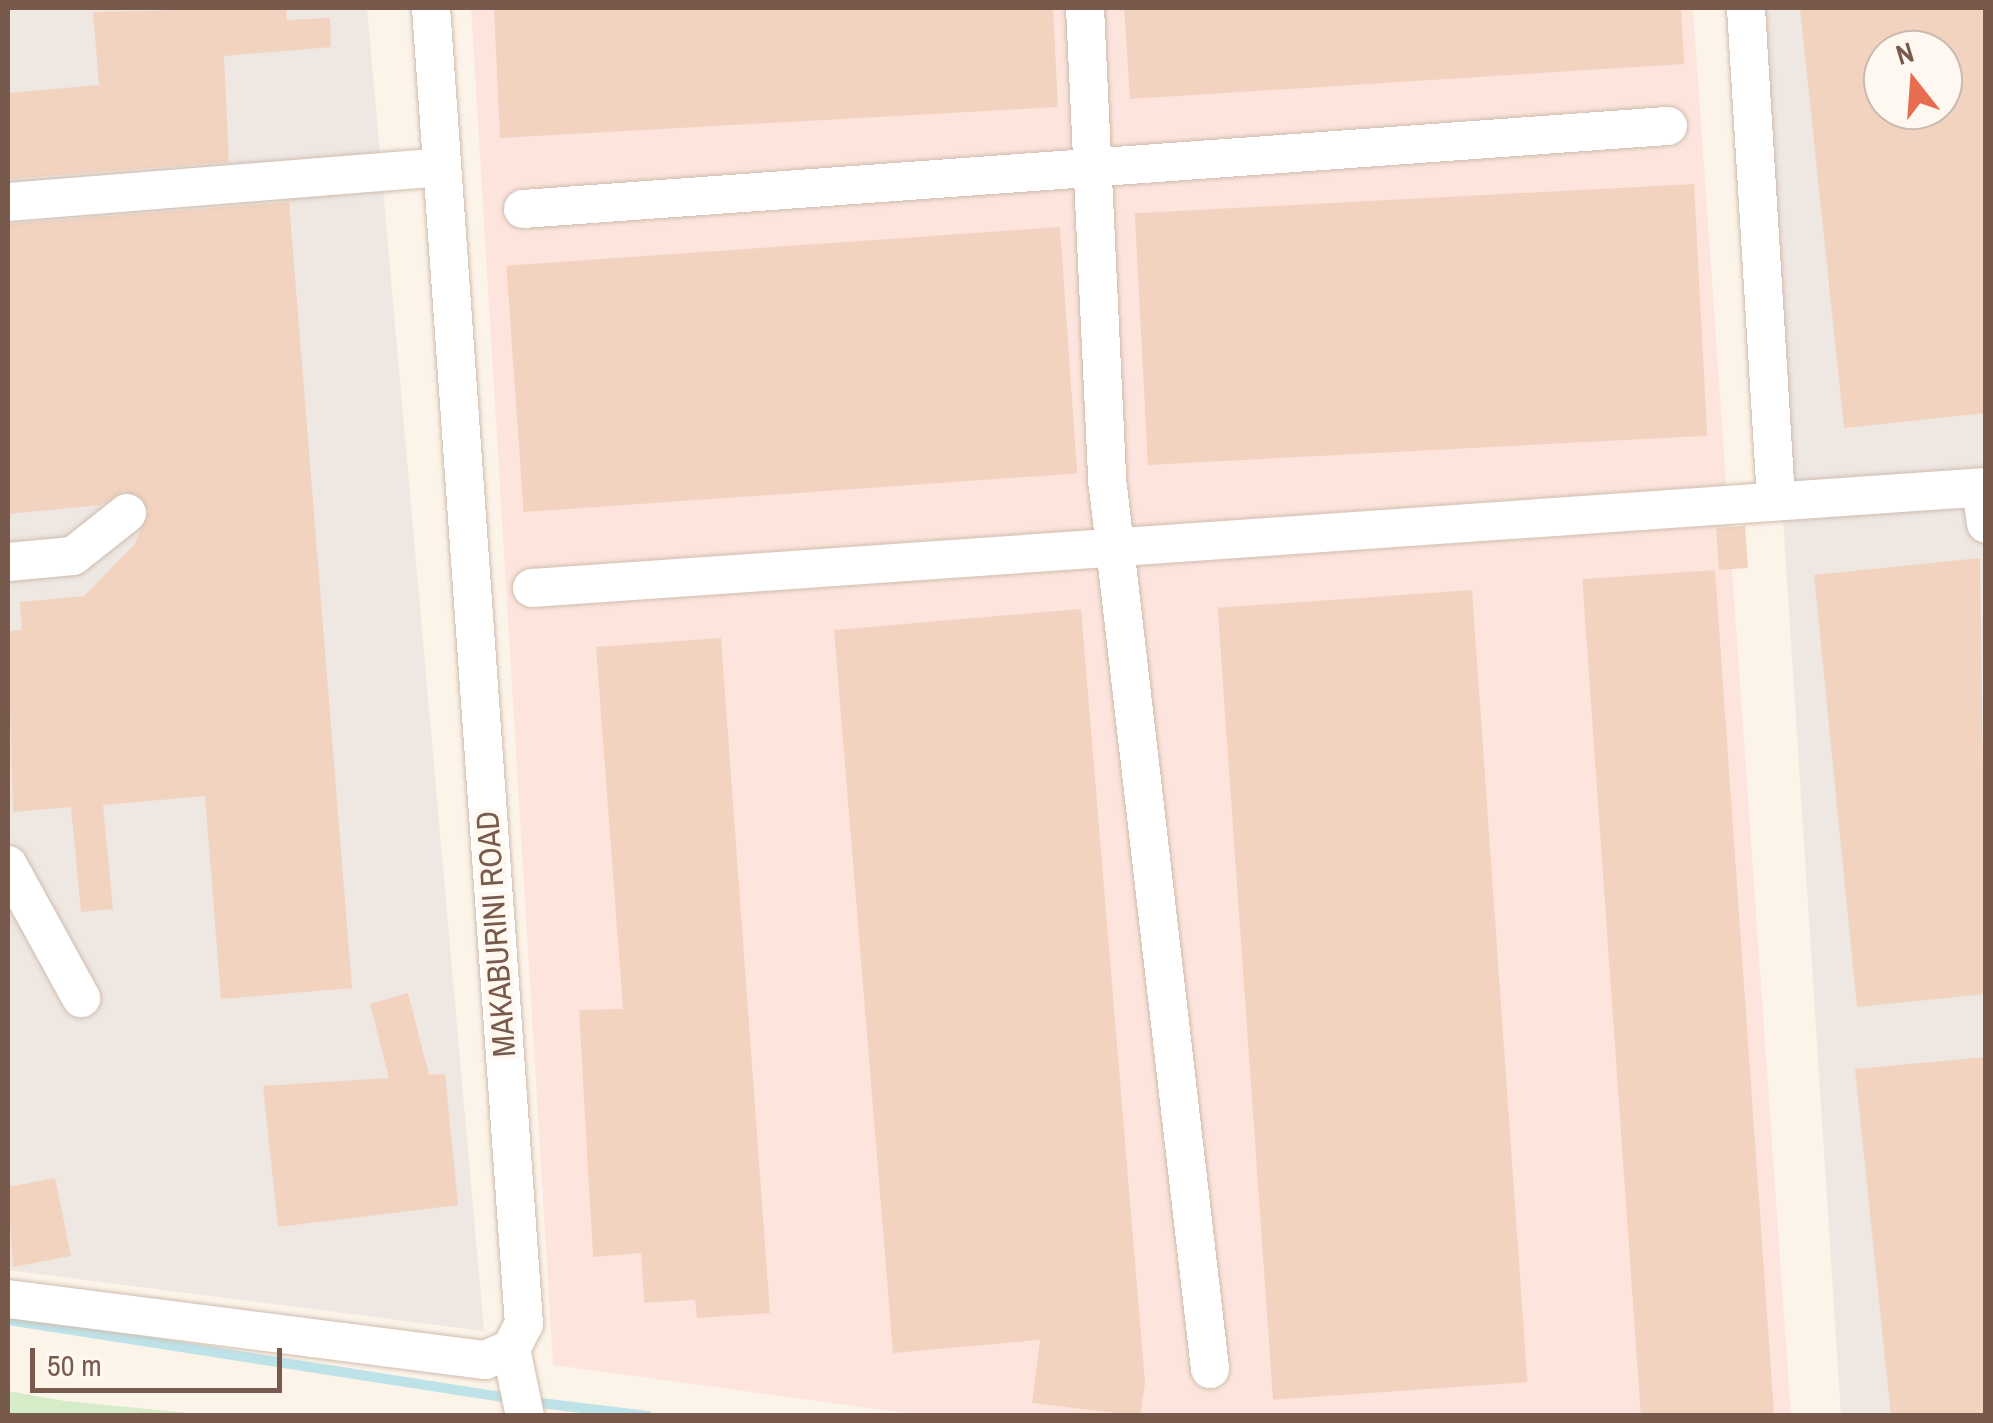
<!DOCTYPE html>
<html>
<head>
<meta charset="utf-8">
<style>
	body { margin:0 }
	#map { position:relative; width:1993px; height:1423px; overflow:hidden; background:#fdf4e9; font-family:"Archivo Narrow",sans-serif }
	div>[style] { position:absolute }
	.commercial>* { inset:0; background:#fde5dd }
	.industrial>* { inset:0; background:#eee7e2 }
	.green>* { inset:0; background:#d6ebc7 }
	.stream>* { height:10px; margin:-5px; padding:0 5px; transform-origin:5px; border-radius:5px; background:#bde2e7 }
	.building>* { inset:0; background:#f2d3c0; transform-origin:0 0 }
	.roads { filter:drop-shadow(0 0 2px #cfbcae) drop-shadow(0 0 2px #cfbcae) }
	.minor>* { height:38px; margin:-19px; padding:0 19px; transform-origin:19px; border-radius:19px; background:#fff }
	span { translate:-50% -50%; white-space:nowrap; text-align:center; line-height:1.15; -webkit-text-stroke:9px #fff8f0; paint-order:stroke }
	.street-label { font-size:32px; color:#775a4c }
	.frame { position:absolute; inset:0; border:10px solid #775a4c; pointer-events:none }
	.north { position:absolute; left:1863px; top:30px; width:100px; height:100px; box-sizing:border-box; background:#fff8f0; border:2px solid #c9b9ae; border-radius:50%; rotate:343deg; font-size:28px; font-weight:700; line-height:40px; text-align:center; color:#775a4c }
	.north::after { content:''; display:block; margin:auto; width:35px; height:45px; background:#e66d4f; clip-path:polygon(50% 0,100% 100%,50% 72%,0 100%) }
	.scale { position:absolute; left:30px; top:1348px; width:252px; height:45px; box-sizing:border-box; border:5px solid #775a4c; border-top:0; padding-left:12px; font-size:30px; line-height:35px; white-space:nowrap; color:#775a4c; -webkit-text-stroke:8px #fff8f0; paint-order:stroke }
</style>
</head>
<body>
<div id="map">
	<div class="commercial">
		<div style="clip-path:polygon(471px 8px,1693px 8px,1791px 1415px,927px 1416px,553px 1365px)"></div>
	</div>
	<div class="industrial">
		<div style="clip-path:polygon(8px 8px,367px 8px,484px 1331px,8px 1270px)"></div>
		<div style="clip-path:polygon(evenodd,1750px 8px,1985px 8px,1985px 1415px,1841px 1415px,1750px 8px,1883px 50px,1943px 50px,1943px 110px,1883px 110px,1883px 50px)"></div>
	</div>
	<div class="green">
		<div style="clip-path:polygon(8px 1391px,65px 1401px,210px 1415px,8px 1415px)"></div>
	</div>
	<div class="stream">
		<div style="left:8px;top:1320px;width:513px;rotate:8.86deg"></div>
		<div style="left:532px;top:1402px;width:117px;rotate:6.9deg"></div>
	</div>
	<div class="building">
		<div style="clip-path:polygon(286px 8px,287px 20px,330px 18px,331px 47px,224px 56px,229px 162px,8px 179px,8px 93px,99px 85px,93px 12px)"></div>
		<div style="clip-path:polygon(494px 8px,1053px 8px,1058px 107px,500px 138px)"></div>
		<div style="clip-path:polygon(1124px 8px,1681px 8px,1684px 64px,1130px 99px)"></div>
		<div style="clip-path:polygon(evenodd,1800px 8px,1986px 8px,1986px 413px,1844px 428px,1800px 8px,1883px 50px,1943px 50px,1943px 110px,1883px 110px,1883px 50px)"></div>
		<div style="left:1694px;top:184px;width:252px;height:560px;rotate:87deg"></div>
		<div style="clip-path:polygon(289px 202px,352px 988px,221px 999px,205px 796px,103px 805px,113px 909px,81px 912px,71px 807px,13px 812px,8px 631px,22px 630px,20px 602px,84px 596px,134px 545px,149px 511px,125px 491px,101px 505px,8px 514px,8px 224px)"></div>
		<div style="left:1060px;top:227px;width:247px;height:555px;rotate:86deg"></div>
		<div style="left:1745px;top:526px;width:42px;height:29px;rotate:86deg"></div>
		<div style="clip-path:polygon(1980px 558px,1986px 994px,1857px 1007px,1814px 575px)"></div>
		<div style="left:1715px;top:570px;width:848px;height:133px;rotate:86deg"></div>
		<div style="left:1472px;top:590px;width:794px;height:255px;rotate:86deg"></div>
		<div style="clip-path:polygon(1081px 609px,1145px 1383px,1140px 1416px,1032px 1403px,1040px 1340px,893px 1353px,834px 630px)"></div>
		<div style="clip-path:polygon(721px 638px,770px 1313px,697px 1318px,695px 1300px,644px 1303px,641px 1253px,593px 1257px,579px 1010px,623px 1009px,596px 647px)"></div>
		<div style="clip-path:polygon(408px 993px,429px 1075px,445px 1074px,458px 1205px,278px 1227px,263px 1086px,389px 1078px,370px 1004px)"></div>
		<div style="clip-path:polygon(1986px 1057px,1986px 1416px,1891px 1416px,1855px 1069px)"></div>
		<div style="clip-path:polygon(55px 1178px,71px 1256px,13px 1267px,8px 1187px)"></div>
	</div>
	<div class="roads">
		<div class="minor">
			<div style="left:1085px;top:8px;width:480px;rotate:87.3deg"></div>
			<div style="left:1108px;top:487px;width:888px;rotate:83.4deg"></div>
			<div style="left:1746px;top:8px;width:490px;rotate:86.5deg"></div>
			<div style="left:8px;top:202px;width:435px;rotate:-4.6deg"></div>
			<div style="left:523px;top:209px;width:1148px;rotate:-4.15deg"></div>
			<div style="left:1981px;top:488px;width:36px;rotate:82deg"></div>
			<div style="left:8px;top:562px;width:65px;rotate:-5.3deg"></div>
			<div style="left:73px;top:556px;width:69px;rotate:-38.5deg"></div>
			<div style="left:532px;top:588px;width:1458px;rotate:-3.97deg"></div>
			<div style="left:8px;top:865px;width:152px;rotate:61.2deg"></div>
			<div style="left:8px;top:1299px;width:481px;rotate:7.3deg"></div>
			<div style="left:485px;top:1360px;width:28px;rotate:-23deg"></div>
			<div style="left:511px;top:1349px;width:28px;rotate:-63deg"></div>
			<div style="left:524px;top:1324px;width:1319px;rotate:-94.04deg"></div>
			<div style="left:511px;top:1349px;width:68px;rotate:78.2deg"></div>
		</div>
	</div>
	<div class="street-label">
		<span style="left:496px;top:934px;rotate:-94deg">MAKABURINI ROAD</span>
	</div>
	<div class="frame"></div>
	<div class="north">N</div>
	<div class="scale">50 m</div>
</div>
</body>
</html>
